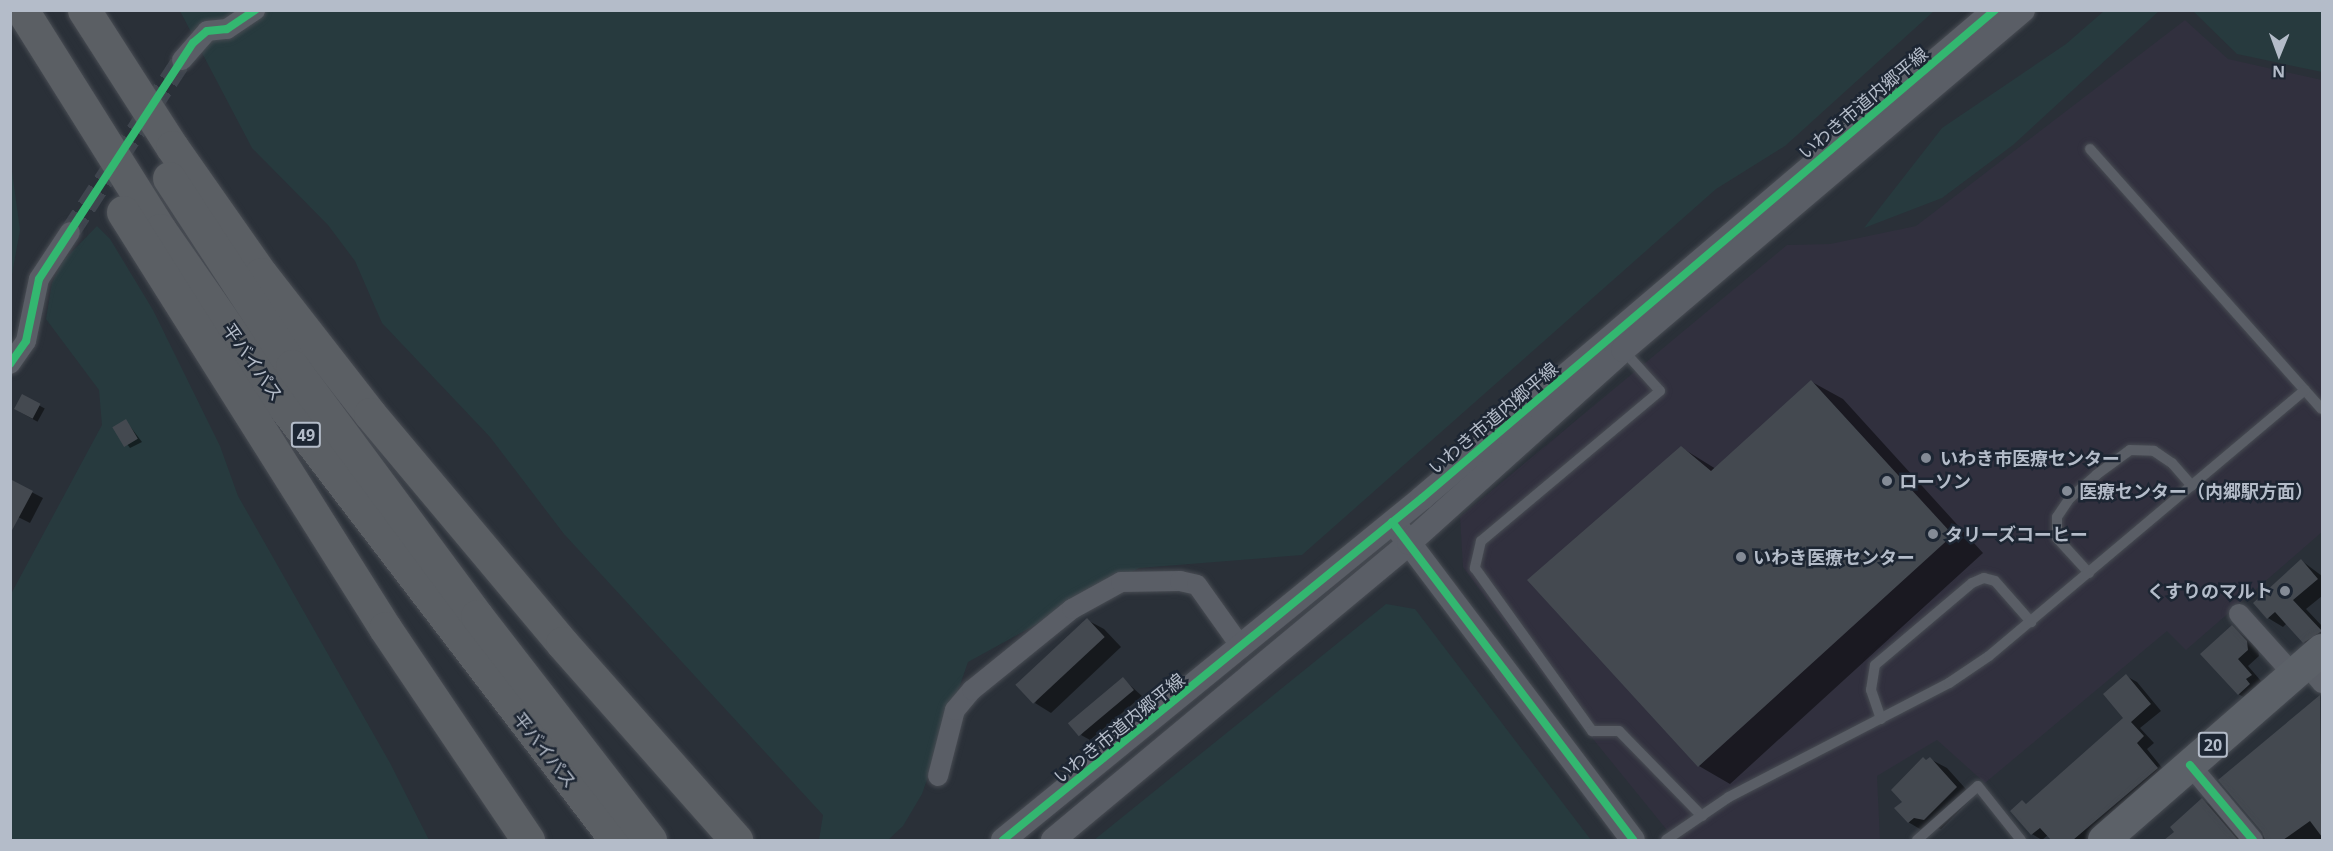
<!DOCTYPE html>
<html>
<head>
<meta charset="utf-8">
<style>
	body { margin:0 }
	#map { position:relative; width:2333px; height:851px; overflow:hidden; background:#2a3038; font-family:"Open Sans","Noto Sans JP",sans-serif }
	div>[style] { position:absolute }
	.medical>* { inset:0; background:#31303e }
	.green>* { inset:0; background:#273a3e }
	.shadow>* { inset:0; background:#0007; transform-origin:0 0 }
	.building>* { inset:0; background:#444950; transform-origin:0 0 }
	.minor-tunnel>* { height:20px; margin-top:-10px; transform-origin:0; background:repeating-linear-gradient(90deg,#3f454e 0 20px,transparent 0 30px) }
	.roads { filter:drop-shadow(0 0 2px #484c53) drop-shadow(0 0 2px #484c53) }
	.service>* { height:10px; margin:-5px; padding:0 5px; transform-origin:5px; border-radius:5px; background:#5a5e66 }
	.minor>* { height:20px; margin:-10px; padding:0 10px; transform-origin:10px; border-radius:10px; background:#5a5e66 }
	.tertiary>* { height:24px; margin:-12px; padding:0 12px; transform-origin:12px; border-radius:12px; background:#5a5e66 }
	.primary>* { height:32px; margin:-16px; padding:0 16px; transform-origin:16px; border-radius:16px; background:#5c6168 }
	.trunk>* { height:33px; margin:-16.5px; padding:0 16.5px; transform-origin:16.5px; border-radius:16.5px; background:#5b5f64 }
	.cycleway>* { height:8px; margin:-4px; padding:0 4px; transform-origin:4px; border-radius:4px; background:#33b770 }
	.dots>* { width:16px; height:16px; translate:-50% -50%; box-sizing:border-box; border:3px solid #1d2633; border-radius:50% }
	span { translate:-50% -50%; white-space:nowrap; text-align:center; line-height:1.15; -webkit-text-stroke:5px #1d2633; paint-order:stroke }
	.shield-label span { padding:2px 4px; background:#1d2633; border:2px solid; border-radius:4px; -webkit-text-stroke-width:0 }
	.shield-label { font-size:16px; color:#b4bcc9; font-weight:700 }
	.street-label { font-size:18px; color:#b4bcc9 }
	.poi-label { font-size:18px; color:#b4bcc9; font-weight:700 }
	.left { translate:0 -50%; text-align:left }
	.right { translate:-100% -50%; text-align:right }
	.frame { position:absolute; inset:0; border:12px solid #b4bcc9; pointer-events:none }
	.north { position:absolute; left:2249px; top:24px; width:60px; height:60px; -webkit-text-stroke:4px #1d2633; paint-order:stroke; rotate:181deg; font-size:16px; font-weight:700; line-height:24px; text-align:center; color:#b4bcc9 }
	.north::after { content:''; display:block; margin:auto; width:21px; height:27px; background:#b4bcc9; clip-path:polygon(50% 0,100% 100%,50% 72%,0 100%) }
</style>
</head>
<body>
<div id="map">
	<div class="medical">
		<div style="clip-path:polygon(2185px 20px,2228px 59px,2322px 80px,2322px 532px,2186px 650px,2167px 631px,1985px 783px,1937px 740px,1877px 776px,1880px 840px,1675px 840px,1567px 707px,1463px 567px,1460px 517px,1787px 245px,1830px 244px,1916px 226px)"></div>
	</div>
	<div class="green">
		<div style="clip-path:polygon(180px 11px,1934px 11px,1785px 146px,1716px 189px,1302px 555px,1139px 568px,968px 662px,922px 794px,903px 826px,888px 840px,819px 840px,823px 815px,564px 534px,490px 437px,382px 323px,355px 261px,328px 225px,252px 148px)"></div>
		<div style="clip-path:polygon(2104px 11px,2159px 11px,2013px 145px,1942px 198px,1864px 228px,1942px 128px,2066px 44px)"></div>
		<div style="clip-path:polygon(2193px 11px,2322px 11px,2322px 72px,2237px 54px)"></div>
		<div style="clip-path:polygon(11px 164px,20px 230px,11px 280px,10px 280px)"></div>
		<div style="clip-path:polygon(97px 226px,110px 239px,153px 310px,220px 446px,238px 496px,390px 763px,429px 840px,11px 840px,11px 594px,102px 425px,99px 390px,46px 319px,52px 283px,63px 261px)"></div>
		<div style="clip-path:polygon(1386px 604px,1415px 609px,1591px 840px,1094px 840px)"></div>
	</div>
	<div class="shadow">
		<div style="clip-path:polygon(1812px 382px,1843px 399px,1983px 553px,1730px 784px,1699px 766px,1530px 580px,1682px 448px,1716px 469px)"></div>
		<div style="left:22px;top:396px;width:26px;height:15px;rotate:29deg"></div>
		<div style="clip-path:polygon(126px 421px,142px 442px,130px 448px,114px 427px)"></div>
		<div style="clip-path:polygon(10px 481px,43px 498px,30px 523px,10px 513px)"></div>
		<div style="clip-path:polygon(2302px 561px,2322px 576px,2322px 596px,2306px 609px,2322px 626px,2322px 648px,2319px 651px,2304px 642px,2287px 623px,2283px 627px,2268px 618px)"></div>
		<div style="clip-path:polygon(1087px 620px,1104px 629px,1121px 647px,1051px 713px,1035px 703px)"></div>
		<div style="clip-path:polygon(2232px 627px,2258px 648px,2259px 656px,2248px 666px,2261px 681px,2256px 686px,2260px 691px,2249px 700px,2238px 694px)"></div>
		<div style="clip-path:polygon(2126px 676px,2137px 682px,2161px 711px,2140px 728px,2154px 743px,2147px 749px,2167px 774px,2090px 840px,2053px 840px,2048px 835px,2042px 840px,2032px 834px,2023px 802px,2027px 805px,2125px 718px)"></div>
		<div style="clip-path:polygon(1123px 679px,1142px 696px,1090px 740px,1081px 735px)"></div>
		<div style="clip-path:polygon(2320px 697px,2322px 840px,2263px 840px,2264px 832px,2220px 780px)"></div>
		<div style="clip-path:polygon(1930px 759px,1947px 768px,1973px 797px,1941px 829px,1931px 826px,1925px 832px,1908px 822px,1904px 802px)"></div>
		<div style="clip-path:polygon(2202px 800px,2214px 807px,2243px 840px,2172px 840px,2170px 838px)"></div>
	</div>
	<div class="building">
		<div style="clip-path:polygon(1811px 380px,1953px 535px,1698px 767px,1527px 580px,1681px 446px,1711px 471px)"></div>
		<div style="left:22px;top:394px;width:21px;height:17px;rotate:28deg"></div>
		<div style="left:126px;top:419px;width:23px;height:16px;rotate:59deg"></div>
		<div style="clip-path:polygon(10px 479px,33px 491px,10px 534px)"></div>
		<div style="clip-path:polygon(2301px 559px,2318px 579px,2293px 600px,2322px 631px,2303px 643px,2275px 612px,2267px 619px,2253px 603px)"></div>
		<div style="left:1087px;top:618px;width:26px;height:98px;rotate:47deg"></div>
		<div style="clip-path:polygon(2232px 625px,2247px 641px,2248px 650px,2238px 659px,2252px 675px,2246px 679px,2250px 684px,2238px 695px,2200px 654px)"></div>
		<div style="clip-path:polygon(2126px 674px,2151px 704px,2131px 722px,2144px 736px,2137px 743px,2158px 768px,2073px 840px,2051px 840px,2040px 828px,2031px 835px,2010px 811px,2022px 800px,2026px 804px,2123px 718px,2103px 694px)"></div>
		<div style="left:1123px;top:677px;width:17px;height:72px;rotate:50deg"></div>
		<div style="clip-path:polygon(2320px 695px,2322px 837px,2310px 821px,2283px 840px,2265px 840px,2262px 832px,2218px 780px)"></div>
		<div style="clip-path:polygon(1923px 757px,1926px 760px,1930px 757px,1957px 787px,1924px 820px,1914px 818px,1908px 823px,1894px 808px,1902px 802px,1891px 790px)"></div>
		<div style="clip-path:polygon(2202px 798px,2238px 840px,2164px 840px,2174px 832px,2170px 827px)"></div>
	</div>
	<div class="minor-tunnel">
		<div style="left:70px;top:232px;width:205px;rotate:-56.9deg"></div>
	</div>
	<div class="roads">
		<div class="service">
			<div style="left:2090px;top:149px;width:348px;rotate:48.3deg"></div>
			<div style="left:1623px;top:350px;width:55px;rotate:47.9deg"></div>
			<div style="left:1660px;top:391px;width:234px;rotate:140deg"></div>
			<div style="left:1481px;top:541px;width:28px;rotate:103deg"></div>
			<div style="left:1475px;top:568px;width:201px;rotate:54.3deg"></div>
			<div style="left:1592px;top:731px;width:27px"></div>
			<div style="left:1619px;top:731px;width:119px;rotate:45.7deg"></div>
			<div style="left:2089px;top:573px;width:47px;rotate:-132.4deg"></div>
			<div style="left:2057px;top:538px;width:21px;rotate:-90deg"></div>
			<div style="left:2057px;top:517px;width:23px;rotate:-56deg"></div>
			<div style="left:2070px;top:498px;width:35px;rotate:-41deg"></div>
			<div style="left:2096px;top:475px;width:42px;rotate:-36.3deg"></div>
			<div style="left:2130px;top:450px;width:24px;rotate:2deg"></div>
			<div style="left:2154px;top:451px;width:22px;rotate:34deg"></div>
			<div style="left:2172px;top:463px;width:30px;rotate:49deg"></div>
			<div style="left:1881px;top:719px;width:31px;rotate:-109deg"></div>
			<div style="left:1871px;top:690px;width:25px;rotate:-81deg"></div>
			<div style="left:1875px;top:665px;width:127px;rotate:-40.2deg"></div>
			<div style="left:1972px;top:583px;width:13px;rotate:-23deg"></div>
			<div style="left:1984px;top:578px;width:11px;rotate:15deg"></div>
			<div style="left:1995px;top:581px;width:55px;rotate:48.7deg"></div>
			<div style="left:1666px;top:840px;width:76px;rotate:-34.3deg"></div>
			<div style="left:1729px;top:797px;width:248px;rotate:-27.4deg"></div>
			<div style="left:1949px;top:683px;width:48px;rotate:-34deg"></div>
			<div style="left:1989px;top:656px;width:413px;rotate:-40.1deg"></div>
			<div style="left:1917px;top:840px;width:81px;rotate:-41.5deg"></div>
			<div style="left:1978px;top:786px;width:69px;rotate:51.5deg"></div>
		</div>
		<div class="minor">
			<div style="left:182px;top:60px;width:38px;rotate:-49deg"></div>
			<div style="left:207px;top:31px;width:20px;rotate:-6deg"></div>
			<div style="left:227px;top:29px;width:34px;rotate:-34deg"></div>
			<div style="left:10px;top:364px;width:28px;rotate:-55deg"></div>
			<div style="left:26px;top:341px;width:63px;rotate:-78.2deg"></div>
			<div style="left:39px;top:279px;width:56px;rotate:-56.6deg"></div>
			<div style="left:2239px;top:614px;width:82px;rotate:48deg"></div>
			<div style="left:2306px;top:664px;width:25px;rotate:50deg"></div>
			<div style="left:2190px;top:765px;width:98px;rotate:50deg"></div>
			<div style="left:938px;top:776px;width:68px;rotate:-75.6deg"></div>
			<div style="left:955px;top:710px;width:26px;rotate:-50deg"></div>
			<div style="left:972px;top:690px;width:129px;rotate:-39deg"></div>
			<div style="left:1072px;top:609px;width:56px;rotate:-28.9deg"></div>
			<div style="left:1121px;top:582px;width:59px;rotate:-1deg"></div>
			<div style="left:1180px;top:581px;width:17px;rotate:13deg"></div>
			<div style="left:1197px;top:585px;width:77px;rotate:54.5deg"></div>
		</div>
		<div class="tertiary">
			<div style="left:1400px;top:531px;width:387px;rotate:53deg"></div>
			<div style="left:1003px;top:840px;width:541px;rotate:-39.22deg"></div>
			<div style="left:1422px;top:498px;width:753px;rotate:-40.42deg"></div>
			<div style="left:1053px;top:840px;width:464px;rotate:-39.8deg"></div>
			<div style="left:1409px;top:543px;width:288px;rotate:-42deg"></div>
			<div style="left:1623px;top:350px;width:525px;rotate:-40.36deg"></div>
		</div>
		<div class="primary">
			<div style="left:2104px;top:840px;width:289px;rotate:-41.1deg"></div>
		</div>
		<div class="trunk">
			<div style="left:22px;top:10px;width:260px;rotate:57.9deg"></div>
			<div style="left:160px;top:230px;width:193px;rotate:55.2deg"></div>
			<div style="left:270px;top:388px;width:569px;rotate:52.57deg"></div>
			<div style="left:84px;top:10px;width:163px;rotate:57.3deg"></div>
			<div style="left:172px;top:147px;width:155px;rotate:55deg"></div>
			<div style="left:261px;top:274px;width:177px;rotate:52.1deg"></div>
			<div style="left:370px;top:414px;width:299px;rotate:50deg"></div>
			<div style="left:562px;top:643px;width:263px;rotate:48.5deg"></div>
			<div style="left:169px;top:178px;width:225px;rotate:56.8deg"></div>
			<div style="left:292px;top:366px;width:311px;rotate:53.5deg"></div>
			<div style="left:477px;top:616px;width:283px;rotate:52.3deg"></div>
			<div style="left:123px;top:212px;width:492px;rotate:57.8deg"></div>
			<div style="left:385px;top:628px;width:256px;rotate:56deg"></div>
		</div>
	</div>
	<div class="cycleway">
		<div style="left:10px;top:364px;width:28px;rotate:-55deg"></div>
		<div style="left:26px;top:341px;width:63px;rotate:-78.2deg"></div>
		<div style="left:39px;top:279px;width:282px;rotate:-56.9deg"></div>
		<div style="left:193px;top:43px;width:18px;rotate:-41deg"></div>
		<div style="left:207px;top:31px;width:20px;rotate:-6deg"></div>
		<div style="left:227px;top:29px;width:34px;rotate:-34deg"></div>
		<div style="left:1392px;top:522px;width:399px;rotate:52.8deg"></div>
		<div style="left:2190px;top:765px;width:98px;rotate:50deg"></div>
		<div style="left:1003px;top:840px;width:541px;rotate:-39.22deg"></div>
		<div style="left:1422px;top:498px;width:753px;rotate:-40.42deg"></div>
	</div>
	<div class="dots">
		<div style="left:1926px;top:458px;background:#848b96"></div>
		<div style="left:1887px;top:481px;background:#848b96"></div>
		<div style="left:2067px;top:491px;background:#848b96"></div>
		<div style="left:1933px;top:534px;background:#848b96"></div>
		<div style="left:1741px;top:557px;background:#848b96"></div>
		<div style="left:2285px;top:591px;background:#848b96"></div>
	</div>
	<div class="shield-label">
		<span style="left:306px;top:435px">49</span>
		<span style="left:2213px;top:745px">20</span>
	</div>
	<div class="street-label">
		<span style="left:1863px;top:103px;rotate:-40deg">いわき市道内郷平線</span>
		<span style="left:253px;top:362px;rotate:55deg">平バイパス</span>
		<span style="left:1493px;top:418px;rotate:-40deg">いわき市道内郷平線</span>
		<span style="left:1119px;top:728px;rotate:-39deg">いわき市道内郷平線</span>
		<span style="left:545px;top:750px;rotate:52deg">平バイパス</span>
	</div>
	<div class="poi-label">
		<span class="left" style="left:1940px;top:458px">いわき市医療センター</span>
		<span class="left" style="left:1899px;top:481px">ローソン</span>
		<span class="left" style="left:2079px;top:491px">医療センター（内郷駅方面）</span>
		<span class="left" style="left:1945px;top:534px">タリーズコーヒー</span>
		<span class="left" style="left:1753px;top:557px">いわき医療センター</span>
		<span class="right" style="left:2273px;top:591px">くすりのマルト</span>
	</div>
	<div class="frame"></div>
	<div class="north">N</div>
</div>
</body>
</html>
